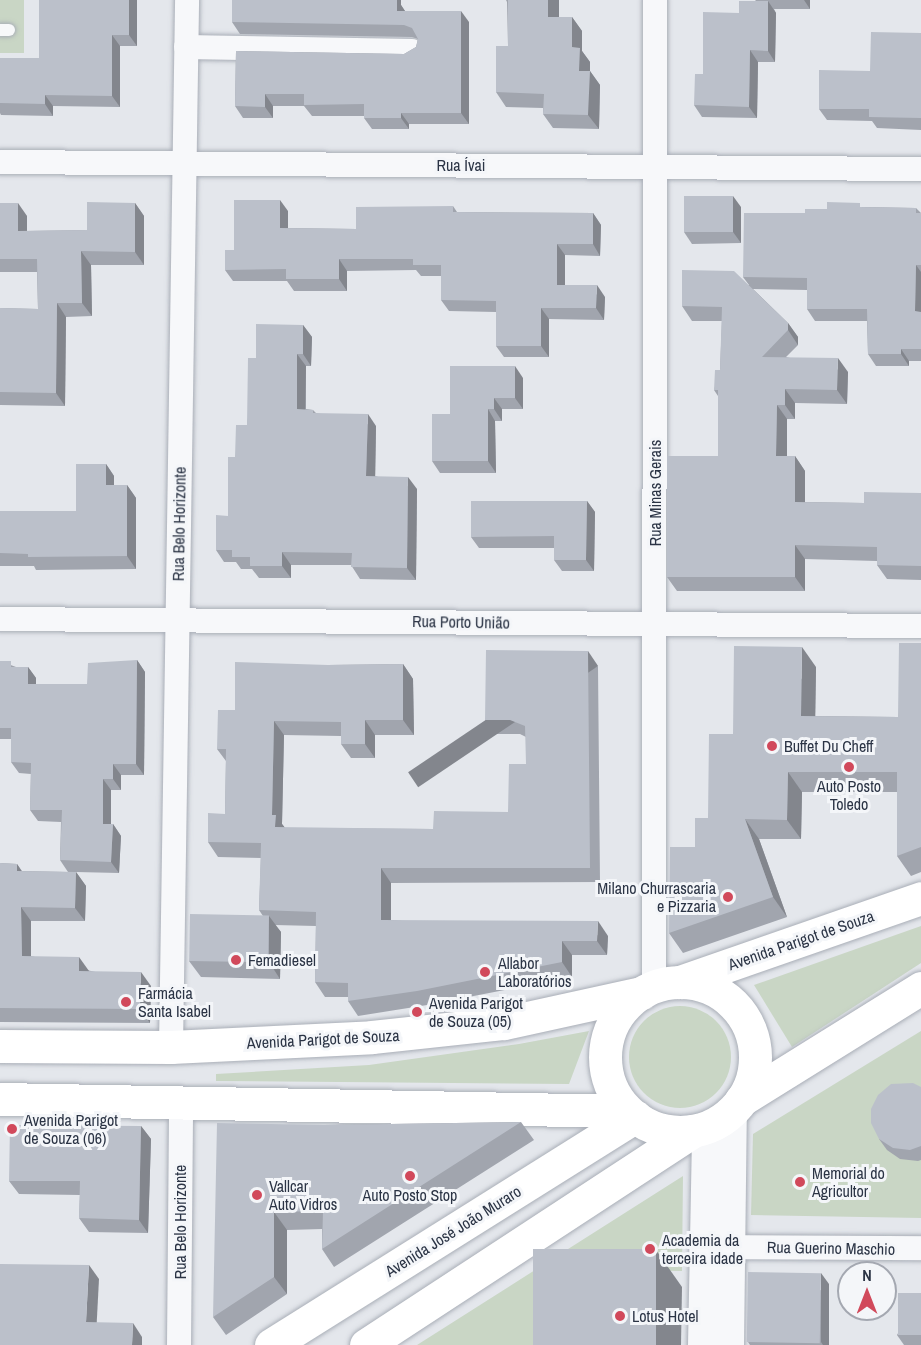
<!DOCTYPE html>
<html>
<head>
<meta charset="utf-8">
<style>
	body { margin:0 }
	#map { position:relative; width:921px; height:1345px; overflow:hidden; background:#e4e7ec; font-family:"Archivo Narrow",sans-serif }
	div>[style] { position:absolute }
	.green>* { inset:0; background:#c9d6c5; transform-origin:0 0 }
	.round { border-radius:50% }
	.roads { filter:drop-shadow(0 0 2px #a9aeb7) drop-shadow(0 0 2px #a9aeb7) }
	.service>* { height:12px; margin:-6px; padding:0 6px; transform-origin:6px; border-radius:6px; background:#f7f8fa }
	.minor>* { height:24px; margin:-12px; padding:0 12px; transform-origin:12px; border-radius:12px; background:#f7f8fa }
	.tertiary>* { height:30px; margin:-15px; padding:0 15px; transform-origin:15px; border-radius:15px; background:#f7f8fa }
	.secondary>* { height:33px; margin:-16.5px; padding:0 16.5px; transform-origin:16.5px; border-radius:16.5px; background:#fff }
	.primary>* { height:33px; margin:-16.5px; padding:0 16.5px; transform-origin:16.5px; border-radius:16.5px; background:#fff }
	.primary>.ring { margin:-16.5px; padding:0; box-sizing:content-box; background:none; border:33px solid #fff; border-radius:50% }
	.wall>* { inset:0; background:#a1a5ae }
	.shaded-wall>* { inset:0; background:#83868d; transform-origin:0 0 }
	.building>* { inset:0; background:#bbc0ca; transform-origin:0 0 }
	.dots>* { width:16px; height:16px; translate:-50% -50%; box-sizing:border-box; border:3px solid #f4f6f9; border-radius:50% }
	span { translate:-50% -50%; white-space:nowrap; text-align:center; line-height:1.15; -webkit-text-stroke:6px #f4f6f9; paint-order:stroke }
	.street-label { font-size:16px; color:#2b3445 }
	.poi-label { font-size:16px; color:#2b3445 }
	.left { translate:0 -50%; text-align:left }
	.right { translate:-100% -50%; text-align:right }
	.north { position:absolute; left:837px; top:1261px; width:60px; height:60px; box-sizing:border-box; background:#f4f6f9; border:2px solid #a4a8b1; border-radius:50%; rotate:0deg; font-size:16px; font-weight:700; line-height:24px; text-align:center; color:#2b3445 }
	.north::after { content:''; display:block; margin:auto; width:21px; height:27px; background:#d1495b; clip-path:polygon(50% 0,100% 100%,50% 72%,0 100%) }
</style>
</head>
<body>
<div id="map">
	<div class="green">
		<div style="left:0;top:0;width:24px;height:53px"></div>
		<div style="clip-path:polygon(921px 926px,921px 963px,792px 1047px,754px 985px)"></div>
		<div class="round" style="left:629px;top:1006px;width:102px;height:102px"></div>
		<div style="clip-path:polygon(589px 1031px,569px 1084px,216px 1081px,216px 1074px,369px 1065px,519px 1044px)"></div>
		<div style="clip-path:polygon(921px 1031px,921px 1218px,751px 1215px,753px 1134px)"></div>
		<div style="clip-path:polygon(683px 1176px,682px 1271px,536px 1269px,535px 1345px,417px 1345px)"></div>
	</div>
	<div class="roads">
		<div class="service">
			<div style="left:0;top:30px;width:9px"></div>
		</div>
		<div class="minor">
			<div style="left:186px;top:47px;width:226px;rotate:1deg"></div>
			<div style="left:0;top:162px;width:921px;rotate:0.44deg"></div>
			<div style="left:0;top:619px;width:921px;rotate:0.44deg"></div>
			<div style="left:654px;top:987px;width:987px;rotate:-89.94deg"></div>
			<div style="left:171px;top:1047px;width:1047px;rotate:-89.12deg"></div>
			<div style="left:713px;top:1247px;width:208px;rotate:0.3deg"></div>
			<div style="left:179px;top:1345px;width:245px;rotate:-89.5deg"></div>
		</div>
		<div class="tertiary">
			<div style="left:703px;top:1345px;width:218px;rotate:-88.9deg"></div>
			<div style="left:729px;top:1345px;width:234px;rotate:-89.3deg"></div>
		</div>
		<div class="secondary">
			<div style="left:271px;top:1345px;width:430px;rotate:-32.1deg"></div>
			<div style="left:366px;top:1345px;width:391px;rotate:-33.2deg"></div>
		</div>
		<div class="primary">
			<div style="left:680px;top:982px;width:255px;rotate:-19.2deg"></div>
			<div class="ring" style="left:605px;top:982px;width:117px;height:117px"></div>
			<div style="left:0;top:1046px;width:171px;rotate:0.3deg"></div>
			<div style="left:171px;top:1047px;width:201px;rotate:-2.8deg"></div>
			<div style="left:372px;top:1037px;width:133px;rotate:-6.1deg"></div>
			<div style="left:504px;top:1023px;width:141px;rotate:-12.3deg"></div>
			<div style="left:0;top:1099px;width:627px;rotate:1.1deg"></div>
			<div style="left:741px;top:1100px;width:212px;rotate:-31.9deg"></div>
		</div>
	</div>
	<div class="wall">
		<div style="clip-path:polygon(39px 0,137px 0,137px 46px,120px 46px,120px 107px,53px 106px,53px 116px,1px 115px,0 113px,0 58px,39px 58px)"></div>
		<div style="clip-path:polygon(401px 0,401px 5px,405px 11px,469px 22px,469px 124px,409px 124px,409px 129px,372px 129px,364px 118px,364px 116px,312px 116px,304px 106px,273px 106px,273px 118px,243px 118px,235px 106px,236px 51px,404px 54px,416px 47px,418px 39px,412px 37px,240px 34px,232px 22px)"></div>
		<div style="clip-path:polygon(506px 0,559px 0,559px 17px,572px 17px,582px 31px,582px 51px,590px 62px,590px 71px,600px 85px,599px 129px,553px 128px,543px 114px,543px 108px,506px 107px,496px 92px,508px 46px,507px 2px)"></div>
		<div style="clip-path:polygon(755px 0,810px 0,810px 9px,774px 9px,776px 13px,775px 62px,758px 62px,757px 118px,702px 117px,694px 105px,703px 74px,739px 13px,756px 1px)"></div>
		<div style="clip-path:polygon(921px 33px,921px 130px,877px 128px,872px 121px,827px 120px,819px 109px)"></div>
		<div style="clip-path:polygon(0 203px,27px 216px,27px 231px,87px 230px,135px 203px,144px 216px,144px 265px,91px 265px,92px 316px,66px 317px,65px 406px,0 405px,0 308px,38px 309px,37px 272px,0 272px)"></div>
		<div style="clip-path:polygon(453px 206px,457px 212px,593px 213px,601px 225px,600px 256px,565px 255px,565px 285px,605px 297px,604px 320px,549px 319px,549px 357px,504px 357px,496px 346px,496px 312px,449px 311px,441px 300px,441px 276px,421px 276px,416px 270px,347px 271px,347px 291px,294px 291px,287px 281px,233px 281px,225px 270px,234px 250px,288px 211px,288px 228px,356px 229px)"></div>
		<div style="clip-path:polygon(741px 207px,741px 243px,692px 244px,684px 232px)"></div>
		<div style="clip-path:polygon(864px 207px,916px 208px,921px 213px,921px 361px,909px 361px,909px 366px,876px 366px,868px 354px,867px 321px,815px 321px,807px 309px,807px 290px,753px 289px,788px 323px,798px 337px,798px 345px,786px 357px,848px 372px,847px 404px,795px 403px,795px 419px,787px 419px,787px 456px,795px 456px,805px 471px,805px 502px,864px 503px,921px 493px,921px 580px,887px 579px,877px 565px,877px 561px,805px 559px,805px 591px,677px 591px,667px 577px,718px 456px,718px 396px,714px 390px,720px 370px,722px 321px,692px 321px,682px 306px,749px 285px,743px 277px,805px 213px,827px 209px)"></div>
		<div style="clip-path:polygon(303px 325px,312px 337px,311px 366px,306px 366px,306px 409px,313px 410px,316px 413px,376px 426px,375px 476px,417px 489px,416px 580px,360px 579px,351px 565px,291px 565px,291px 578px,259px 578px,252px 569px,241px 569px,236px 562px,224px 562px,216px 550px,228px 516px,235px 457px,247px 425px,256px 358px)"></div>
		<div style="clip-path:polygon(523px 378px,523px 409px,502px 409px,502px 421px,495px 421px,496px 473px,440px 473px,432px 461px,450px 414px)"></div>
		<div style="clip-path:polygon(106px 464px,114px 476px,114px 485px,127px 485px,136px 498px,136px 569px,36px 570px,34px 566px,0 566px,0 511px,76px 511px)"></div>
		<div style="clip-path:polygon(587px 501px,595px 512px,594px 571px,562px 571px,554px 560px,554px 548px,479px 548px,471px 537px)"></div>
		<div style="clip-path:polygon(921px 643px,921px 872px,911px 876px,897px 856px,897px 792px,802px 792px,801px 839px,759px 839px,787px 917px,683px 953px,669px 933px,695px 847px,708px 818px,733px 734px,816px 667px,815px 716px,898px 717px)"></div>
		<div style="clip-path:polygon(137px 660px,145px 672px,144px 775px,121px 775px,121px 790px,111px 790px,111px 824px,113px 824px,121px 836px,119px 873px,76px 872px,86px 886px,85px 921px,31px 921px,31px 956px,151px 986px,150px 1023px,0 1022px,0 863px,17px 864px,22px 871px,68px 872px,60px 860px,61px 822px,38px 821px,30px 810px,31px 774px,19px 773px,11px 762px,11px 739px,0 739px,0 661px,16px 667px,28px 667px,36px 678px,36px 684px,87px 684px)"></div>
		<div style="clip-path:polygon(403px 664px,413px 679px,414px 735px,375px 735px,375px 758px,351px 758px,341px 744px,341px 736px,284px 735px,282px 824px,285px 828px,433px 829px,508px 812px,526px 764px,526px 737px,520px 734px,495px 734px,485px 720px,598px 666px,600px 882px,391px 883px,391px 920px,608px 936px,607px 955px,572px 955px,572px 977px,427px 1005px,358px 1016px,348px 1001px,348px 997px,325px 997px,315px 982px,316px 926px,275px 925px,281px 932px,280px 979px,201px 977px,189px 961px,263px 916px,259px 910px,261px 858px,218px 857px,208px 842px,225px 814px,226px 761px,217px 749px,235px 710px,328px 665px)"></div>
		<div style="clip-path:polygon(921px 1087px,921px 1160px,918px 1161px,900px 1159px,887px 1150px,879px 1139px)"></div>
		<div style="clip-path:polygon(521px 1122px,534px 1140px,334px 1267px,322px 1249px,322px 1229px,287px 1230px,287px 1294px,226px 1335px,213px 1317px,324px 1125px)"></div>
		<div style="clip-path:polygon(141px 1126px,151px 1139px,148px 1233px,89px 1232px,79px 1218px,80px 1195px,19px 1194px,9px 1181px)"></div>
		<div style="clip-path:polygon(829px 1284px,829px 1345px,750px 1345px,748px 1342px)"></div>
		<div style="clip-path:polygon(921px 1293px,921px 1345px,904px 1345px,897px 1335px)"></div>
	</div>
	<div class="shaded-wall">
		<div style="clip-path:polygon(129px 0,137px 0,137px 46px,129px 35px)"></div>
		<div style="clip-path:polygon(393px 0,401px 0,401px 5px,405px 11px,397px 11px)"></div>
		<div style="clip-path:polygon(548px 0,559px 0,559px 31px,548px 17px)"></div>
		<div style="clip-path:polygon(804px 0,810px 0,810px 9px)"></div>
		<div style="clip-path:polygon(768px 1px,776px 13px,775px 62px,768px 51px)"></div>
		<div style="clip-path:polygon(461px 11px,469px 22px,469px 124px,461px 113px)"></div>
		<div style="clip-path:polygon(572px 17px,582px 31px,582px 51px,590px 62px,590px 71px,600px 85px,599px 129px,588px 115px,572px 47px)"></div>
		<div style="clip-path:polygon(112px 35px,120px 46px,120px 107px,112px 96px)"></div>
		<div style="clip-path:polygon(750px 50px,758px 62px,757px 118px,749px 107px)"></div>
		<div style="clip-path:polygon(265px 94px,273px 106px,273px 118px,265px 107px)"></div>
		<div style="clip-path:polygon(45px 95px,53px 106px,53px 116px,45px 104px)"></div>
		<div style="clip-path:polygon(401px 113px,409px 124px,409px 129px,401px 118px)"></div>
		<div style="clip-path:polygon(733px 196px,741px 207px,741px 243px,733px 232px)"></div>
		<div style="clip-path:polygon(280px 200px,288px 211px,288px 240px,280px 228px)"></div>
		<div style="clip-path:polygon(18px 203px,27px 216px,27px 244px,18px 231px)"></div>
		<div style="clip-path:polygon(135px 203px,144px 216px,144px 265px,135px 252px)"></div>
		<div style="clip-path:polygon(593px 213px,601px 225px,600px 256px,593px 244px)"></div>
		<div style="clip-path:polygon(557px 244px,565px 255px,565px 296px,557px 285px)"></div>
		<div style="clip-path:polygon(81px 251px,91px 265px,92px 316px,82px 303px)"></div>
		<div style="clip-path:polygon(339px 259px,347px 271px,347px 291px,339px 279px)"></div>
		<div style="clip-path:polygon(916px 265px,921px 272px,921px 320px,915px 311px)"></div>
		<div style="clip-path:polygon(597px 285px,605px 297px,604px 320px,596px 308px)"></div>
		<div style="clip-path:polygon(57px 303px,66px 317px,65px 406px,56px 393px)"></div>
		<div style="clip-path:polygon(541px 308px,549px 319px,549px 357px,541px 346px)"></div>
		<div style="clip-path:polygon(788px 323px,798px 337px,798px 345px,788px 330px)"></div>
		<div style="clip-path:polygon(303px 325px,312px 337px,311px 366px,303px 354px)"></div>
		<div style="clip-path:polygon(901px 349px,909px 361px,909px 366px,901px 354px)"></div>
		<div style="clip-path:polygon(297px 354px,306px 366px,305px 422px,297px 409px)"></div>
		<div style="clip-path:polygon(838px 358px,848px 372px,847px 404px,837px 390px)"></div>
		<div style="clip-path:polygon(515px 366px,523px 378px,523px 409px,515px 398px)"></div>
		<div style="clip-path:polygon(785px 389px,795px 403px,795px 419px,785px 405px)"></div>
		<div style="clip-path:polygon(494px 398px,502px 409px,502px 421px,494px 409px)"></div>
		<div style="clip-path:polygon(777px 405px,787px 419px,787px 471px,776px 456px)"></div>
		<div style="clip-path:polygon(488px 409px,495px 421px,496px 473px,488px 461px)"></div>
		<div style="clip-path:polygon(368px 414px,376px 426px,375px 488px,366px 476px)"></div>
		<div style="clip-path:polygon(795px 456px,805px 471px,805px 516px,795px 502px)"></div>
		<div style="clip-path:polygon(106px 464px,114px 476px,114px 498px,106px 485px)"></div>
		<div style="clip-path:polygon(408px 477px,417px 489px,416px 580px,407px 568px)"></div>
		<div style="clip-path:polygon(127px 485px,136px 498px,136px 569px,127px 556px)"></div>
		<div style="clip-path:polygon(587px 501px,595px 512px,594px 571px,586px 560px)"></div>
		<div style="clip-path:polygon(795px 545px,805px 559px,805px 591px,795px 577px)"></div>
		<div style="clip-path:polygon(282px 552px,291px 565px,291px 578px,282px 566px)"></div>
		<div style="clip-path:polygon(802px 647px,816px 667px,815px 736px,801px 716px)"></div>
		<div style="left:588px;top:651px;width:18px;height:217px;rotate:56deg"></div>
		<div style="clip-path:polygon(137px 660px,145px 672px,144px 775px,136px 764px)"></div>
		<div style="clip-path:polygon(403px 664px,413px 679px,414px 735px,403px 720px)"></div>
		<div style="clip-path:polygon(28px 667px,36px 678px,36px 695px,28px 684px)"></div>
		<div style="clip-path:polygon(365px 720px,375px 735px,375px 758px,365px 744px)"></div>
		<div style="clip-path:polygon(274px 721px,284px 735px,282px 824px,286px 829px,275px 827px,272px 815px)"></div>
		<div style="clip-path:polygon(113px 764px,121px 775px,121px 790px,113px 779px)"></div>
		<div style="clip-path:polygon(788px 772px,802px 792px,801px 839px,787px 820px)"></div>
		<div style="clip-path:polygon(103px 779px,111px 790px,111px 835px,103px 824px)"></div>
		<div style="clip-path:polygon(745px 819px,759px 839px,787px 917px,773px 897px)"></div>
		<div style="clip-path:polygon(113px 824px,121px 836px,119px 873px,111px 862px)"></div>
		<div style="clip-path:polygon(17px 864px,26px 878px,17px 871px)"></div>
		<div style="clip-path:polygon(381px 868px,391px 883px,391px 934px,381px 920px)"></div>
		<div style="clip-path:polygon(76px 872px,86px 886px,85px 921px,75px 908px)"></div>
		<div style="clip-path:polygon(21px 907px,31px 921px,31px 970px,22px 956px)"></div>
		<div style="clip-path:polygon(269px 916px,281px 932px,280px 979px,269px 962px)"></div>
		<div style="clip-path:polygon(598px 921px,608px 936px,607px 955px,597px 941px)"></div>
		<div style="clip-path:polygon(562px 941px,572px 955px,572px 977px,562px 962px)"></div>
		<div style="clip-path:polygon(79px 957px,89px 971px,89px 985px,79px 971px)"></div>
		<div style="clip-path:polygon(141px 972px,151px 986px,150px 1023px,140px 1009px)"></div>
		<div style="clip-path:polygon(141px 1126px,151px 1139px,148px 1233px,139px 1220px)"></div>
		<div style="clip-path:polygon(274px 1212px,287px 1230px,287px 1294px,274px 1277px)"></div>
		<div style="clip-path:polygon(656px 1250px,682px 1287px,681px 1345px,655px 1345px)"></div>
		<div style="clip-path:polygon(89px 1265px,99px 1279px,96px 1336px,86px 1322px)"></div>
		<div style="clip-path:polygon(821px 1273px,829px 1284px,829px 1345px,823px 1345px,821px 1342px)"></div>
		<div style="clip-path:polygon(133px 1323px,142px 1337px,142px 1345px,132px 1345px)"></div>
	</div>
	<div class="building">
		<div style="clip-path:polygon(39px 0,129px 0,129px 35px,112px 35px,112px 96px,45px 95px,45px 104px,0 103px,0 58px,39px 58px)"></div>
		<div style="clip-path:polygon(232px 0,397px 0,397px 11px,461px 11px,461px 113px,401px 113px,401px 118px,364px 118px,364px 104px,304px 105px,304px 94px,265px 94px,265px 107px,235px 106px,236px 51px,404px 54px,416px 47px,418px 39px,412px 28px,404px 25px,232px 22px)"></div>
		<div style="clip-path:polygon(508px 0,548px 0,548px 17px,572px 17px,572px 47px,580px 48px,579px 71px,590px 71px,588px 115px,543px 114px,544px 94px,496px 92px,496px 46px,508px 46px)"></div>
		<div style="clip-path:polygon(739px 1px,768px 1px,768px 51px,750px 50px,749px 107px,694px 105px,695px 74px,703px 74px,703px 12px,739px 13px)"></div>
		<div style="clip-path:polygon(871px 32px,921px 33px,921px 118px,869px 117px,869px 109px,819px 109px,819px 70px,870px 71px)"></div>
		<div style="left:684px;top:196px;width:49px;height:36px"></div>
		<div style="clip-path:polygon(234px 200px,280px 200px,280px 228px,356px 229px,356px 207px,453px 206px,453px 212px,593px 213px,593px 244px,557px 244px,557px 285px,597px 285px,596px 308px,541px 308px,541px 346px,496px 346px,496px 301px,441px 300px,441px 265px,413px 265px,413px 259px,339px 259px,339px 279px,286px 279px,286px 269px,225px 270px,225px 250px,234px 250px)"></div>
		<div style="clip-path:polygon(87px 202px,135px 203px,135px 252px,81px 251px,82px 303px,57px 303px,56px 393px,0 392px,0 308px,38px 309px,37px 259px,0 259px,0 203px,18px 203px,18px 231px,87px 230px)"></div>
		<div style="clip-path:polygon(827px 202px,860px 203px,860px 207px,916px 208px,916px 213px,921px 213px,921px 265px,916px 265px,915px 311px,921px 312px,921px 349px,901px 349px,901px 354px,868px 354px,867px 309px,807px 309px,807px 278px,743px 277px,744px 213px,805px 213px,805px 209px,827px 209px)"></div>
		<div style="clip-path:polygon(682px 270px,734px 271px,788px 323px,788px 330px,762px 357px,838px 358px,837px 390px,785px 389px,785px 405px,777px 405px,776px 456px,795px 456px,795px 502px,864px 503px,864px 492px,921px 493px,921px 566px,877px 565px,877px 547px,795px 545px,795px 577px,667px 577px,667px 456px,718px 456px,718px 390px,714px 390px,715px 370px,720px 370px,722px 307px,682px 306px)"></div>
		<div style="clip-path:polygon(256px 324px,303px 325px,303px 354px,297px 354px,297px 409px,313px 410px,313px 413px,368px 414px,366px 476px,408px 477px,407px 568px,351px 567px,352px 553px,282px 552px,282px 566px,250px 566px,250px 557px,232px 557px,232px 550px,216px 550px,216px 515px,228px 516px,228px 457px,235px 457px,236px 425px,247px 425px,248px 358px,256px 358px)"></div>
		<div style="clip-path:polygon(450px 366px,515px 366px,515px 398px,494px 398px,494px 409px,488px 409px,488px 461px,432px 461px,432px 414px,450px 414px)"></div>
		<div style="clip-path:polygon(76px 464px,106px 464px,106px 485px,127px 485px,127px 556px,28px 557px,28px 554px,0 553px,0 511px,76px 511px)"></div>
		<div style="clip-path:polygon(471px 501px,587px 501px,586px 560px,554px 560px,554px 536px,471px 537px)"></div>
		<div style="clip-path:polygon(899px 643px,921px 643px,921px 847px,897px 856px,897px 772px,788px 772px,787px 820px,745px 819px,773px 897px,669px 933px,670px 847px,695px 847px,695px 818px,708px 818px,709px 734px,733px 734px,734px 646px,802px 647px,801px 716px,898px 717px)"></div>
		<div style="clip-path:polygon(486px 650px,588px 651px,590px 868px,381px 868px,381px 920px,598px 921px,597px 941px,562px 941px,562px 962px,417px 991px,348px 1001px,348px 983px,315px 982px,316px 912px,259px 910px,261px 843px,208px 842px,208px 813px,225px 814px,226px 749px,217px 749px,218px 710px,235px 710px,235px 662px,328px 665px,403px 664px,403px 720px,365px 720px,365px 744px,341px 744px,341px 722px,274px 721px,272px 815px,276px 815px,275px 827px,433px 829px,434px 811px,508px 812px,509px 764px,526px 764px,525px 726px,510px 720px,485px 720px)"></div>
		<div style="clip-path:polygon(137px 660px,136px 764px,113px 764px,113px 779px,103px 779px,103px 824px,113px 824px,111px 862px,60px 860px,62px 810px,30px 810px,31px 763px,11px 762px,11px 728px,0 728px,0 661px,11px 661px,11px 667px,28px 667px,28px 684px,87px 684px,88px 663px)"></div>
		<div style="clip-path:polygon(0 863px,17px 864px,17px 871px,76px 872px,75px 908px,21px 907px,22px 956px,79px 957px,79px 971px,141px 972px,140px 1009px,0 1008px)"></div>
		<div style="left:190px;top:914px;width:79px;height:47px;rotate:1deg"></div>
		<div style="clip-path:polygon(913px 1083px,921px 1087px,921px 1146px,910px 1150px,893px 1148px,879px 1139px,871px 1123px,871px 1109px,878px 1095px,891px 1084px)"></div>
		<div style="clip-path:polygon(521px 1122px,322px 1249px,323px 1211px,274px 1212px,274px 1277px,213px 1317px,217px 1123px,324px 1125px)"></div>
		<div style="clip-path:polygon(10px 1125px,141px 1126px,139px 1220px,79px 1218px,80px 1181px,9px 1181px)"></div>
		<div style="left:533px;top:1249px;width:123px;height:96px"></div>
		<div style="clip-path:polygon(0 1264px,89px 1265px,86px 1322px,133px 1323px,132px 1345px,0 1345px)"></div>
		<div style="left:748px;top:1272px;width:73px;height:70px;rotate:1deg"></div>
		<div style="left:898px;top:1293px;width:23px;height:42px"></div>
	</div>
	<div class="dots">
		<div style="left:772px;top:746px;background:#d1495b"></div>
		<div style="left:849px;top:767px;background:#d1495b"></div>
		<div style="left:728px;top:897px;background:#d1495b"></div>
		<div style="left:236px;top:960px;background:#d1495b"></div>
		<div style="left:485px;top:972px;background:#d1495b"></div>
		<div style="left:126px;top:1002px;background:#d1495b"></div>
		<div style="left:417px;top:1012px;background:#d1495b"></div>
		<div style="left:12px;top:1129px;background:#d1495b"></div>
		<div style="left:410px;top:1176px;background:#d1495b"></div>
		<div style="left:800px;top:1182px;background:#d1495b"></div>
		<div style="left:257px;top:1195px;background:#d1495b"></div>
		<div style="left:650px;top:1249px;background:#d1495b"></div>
		<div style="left:620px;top:1316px;background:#d1495b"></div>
	</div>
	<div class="street-label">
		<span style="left:461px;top:165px">Rua Ívai</span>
		<span style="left:655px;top:493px;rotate:-90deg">Rua Minas Gerais</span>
		<span style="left:179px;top:524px;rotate:-89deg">Rua Belo Horizonte</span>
		<span style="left:461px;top:622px;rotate:1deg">Rua Porto União</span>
		<span style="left:801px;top:940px;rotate:-19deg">Avenida Parigot de Souza</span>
		<span style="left:323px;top:1039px;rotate:-3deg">Avenida Parigot de Souza</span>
		<span style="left:180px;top:1222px;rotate:-90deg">Rua Belo Horizonte</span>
		<span style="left:453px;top:1231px;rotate:-32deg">Avenida José João Muraro</span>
		<span style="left:831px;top:1248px;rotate:1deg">Rua Guerino Maschio</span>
	</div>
	<div class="poi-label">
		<span class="left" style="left:784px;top:746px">Buffet Du Cheff</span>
		<span style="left:849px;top:795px">Auto Posto<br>Toledo</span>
		<span class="right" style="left:716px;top:897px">Milano Churrascaria<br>e Pizzaria</span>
		<span class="left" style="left:248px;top:960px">Femadiesel</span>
		<span class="left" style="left:498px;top:972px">Allabor<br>Laboratórios</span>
		<span class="left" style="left:138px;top:1002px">Farmácia<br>Santa Isabel</span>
		<span class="left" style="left:429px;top:1012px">Avenida Parigot<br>de Souza (05)</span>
		<span class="left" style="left:24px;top:1129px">Avenida Parigot<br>de Souza (06)</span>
		<span class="left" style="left:812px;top:1182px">Memorial do<br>Agricultor</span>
		<span class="left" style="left:269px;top:1195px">Vallcar<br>Auto Vidros</span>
		<span style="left:410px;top:1195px">Auto Posto Stop</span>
		<span class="left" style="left:662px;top:1249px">Academia da<br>terceira idade</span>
		<span class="left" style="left:632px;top:1316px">Lotus Hotel</span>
	</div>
	<div class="north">N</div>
</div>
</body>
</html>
